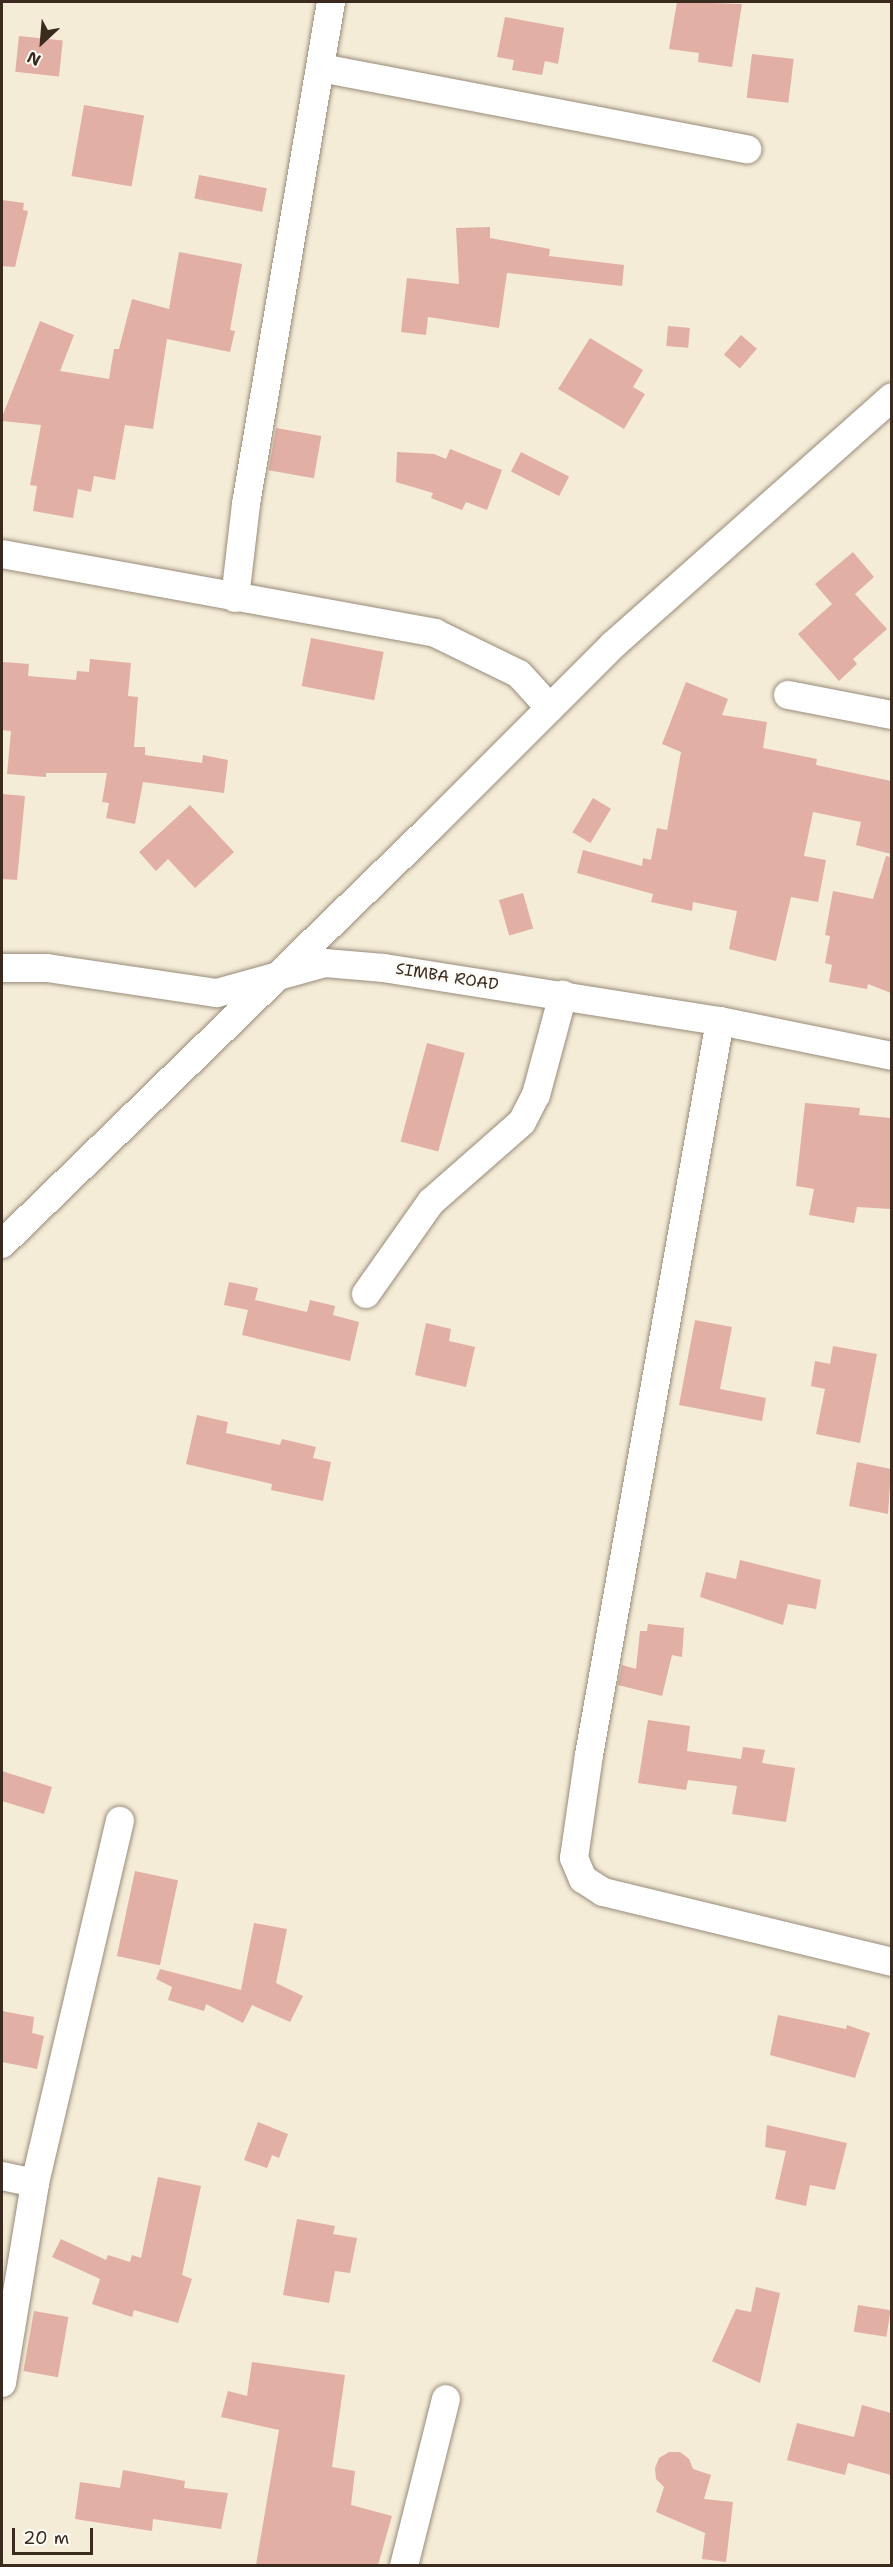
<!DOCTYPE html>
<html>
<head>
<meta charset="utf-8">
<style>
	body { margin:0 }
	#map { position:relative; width:893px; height:2567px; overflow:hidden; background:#f4ecd7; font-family:"Shantell Sans",sans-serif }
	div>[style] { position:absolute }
	.building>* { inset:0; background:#e2afa5; transform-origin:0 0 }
	.roads { filter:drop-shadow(0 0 2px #988b7a) drop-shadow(0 0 2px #988b7a) }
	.minor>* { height:28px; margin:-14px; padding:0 14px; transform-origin:14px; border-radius:14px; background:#fff }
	span { translate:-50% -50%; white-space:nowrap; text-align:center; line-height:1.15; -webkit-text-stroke:4.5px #fdfcf7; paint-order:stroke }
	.street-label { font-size:16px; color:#3b2a1e }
	.frame { position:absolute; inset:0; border:3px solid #3b2a1e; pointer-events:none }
	.north { position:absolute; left:12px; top:12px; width:60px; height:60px; -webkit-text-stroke:4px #fdfcf7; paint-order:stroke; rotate:206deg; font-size:16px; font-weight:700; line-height:24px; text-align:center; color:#3b2a1e }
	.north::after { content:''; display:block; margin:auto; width:21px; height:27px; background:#3b2a1e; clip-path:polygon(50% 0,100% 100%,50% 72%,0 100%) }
	.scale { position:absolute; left:12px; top:2528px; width:81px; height:27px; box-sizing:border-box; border:3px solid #3b2a1e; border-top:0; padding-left:8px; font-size:18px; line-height:21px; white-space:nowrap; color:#3b2a1e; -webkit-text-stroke:4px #fdfcf7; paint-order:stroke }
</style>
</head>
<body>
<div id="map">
	<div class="building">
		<div style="clip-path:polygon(677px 2px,742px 4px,732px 67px,698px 62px,699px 53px,669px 49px)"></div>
		<div style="clip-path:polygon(505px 17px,564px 28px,558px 64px,545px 61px,542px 75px,512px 70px,514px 60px,497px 57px)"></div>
		<div style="left:19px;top:36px;width:44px;height:36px;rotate:6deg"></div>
		<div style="left:752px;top:54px;width:42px;height:44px;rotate:7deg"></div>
		<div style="left:84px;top:105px;width:61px;height:72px;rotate:10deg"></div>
		<div style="left:199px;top:175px;width:69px;height:24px;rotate:11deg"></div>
		<div style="clip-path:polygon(2px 200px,24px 203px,23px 210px,28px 211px,15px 267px,2px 266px)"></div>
		<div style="clip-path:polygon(490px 227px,490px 238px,550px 249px,549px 256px,624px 265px,622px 286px,507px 273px,499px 328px,428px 317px,426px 335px,401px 332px,407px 278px,459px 284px,456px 228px)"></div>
		<div style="clip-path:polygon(179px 252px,242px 264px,230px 330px,235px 331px,230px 352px,167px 339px,153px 429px,125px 425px,115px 480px,94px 476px,91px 492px,78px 489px,73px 518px,33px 511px,37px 486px,30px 485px,41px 425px,2px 421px,2px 417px,40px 321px,74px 335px,60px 371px,109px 379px,114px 349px,119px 349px,132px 299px,169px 309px)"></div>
		<div style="left:668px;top:326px;width:22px;height:20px;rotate:5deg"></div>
		<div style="left:741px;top:335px;width:21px;height:26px;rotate:41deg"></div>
		<div style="clip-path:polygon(590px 338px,643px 370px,633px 387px,645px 394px,624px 429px,558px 389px)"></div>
		<div style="left:276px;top:428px;width:46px;height:43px;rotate:10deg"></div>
		<div style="clip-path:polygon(450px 449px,502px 470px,487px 510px,466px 502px,462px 510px,431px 498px,433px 493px,396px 482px,397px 452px,434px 454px,446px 459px)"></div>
		<div style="left:521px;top:452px;width:54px;height:22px;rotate:27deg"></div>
		<div style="clip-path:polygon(853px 552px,874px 577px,855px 594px,887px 629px,853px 659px,857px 664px,839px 681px,798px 634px,832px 604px,815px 584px)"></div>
		<div style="left:311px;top:638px;width:74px;height:49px;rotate:11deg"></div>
		<div style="clip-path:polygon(90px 659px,131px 663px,128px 696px,138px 697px,134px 747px,145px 747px,145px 755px,202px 763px,203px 755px,228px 760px,224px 793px,143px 782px,135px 824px,106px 818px,109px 803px,102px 802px,107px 773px,46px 773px,46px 777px,7px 774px,11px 731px,2px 730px,3px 662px,29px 664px,28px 676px,76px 680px,77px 671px,89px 672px)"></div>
		<div style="clip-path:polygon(686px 682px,728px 699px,722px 715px,767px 722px,763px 748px,817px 759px,816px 765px,891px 781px,891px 854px,856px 845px,861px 822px,813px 812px,804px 856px,826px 860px,818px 902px,791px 897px,776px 961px,729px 949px,737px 911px,693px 902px,692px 911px,651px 902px,653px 894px,577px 873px,583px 850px,642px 866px,643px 858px,651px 860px,657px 828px,667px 830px,681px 752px,662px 744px)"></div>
		<div style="clip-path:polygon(2px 794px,25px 796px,17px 880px,2px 879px)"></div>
		<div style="left:593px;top:798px;width:21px;height:40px;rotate:31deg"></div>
		<div style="clip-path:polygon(190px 805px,234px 852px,195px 888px,168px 859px,156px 871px,139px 852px)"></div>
		<div style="clip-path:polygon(886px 856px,891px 857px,891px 993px,868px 984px,867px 989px,829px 982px,832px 965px,825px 963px,830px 936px,825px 935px,833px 891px,873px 899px)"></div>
		<div style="left:523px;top:893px;width:37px;height:25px;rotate:74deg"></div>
		<div style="left:427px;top:1043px;width:39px;height:102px;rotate:15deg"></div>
		<div style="clip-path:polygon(805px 1103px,860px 1108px,859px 1115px,891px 1118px,891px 1209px,857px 1207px,854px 1223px,809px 1215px,814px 1189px,796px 1186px)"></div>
		<div style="clip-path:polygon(229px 1282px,258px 1288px,255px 1300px,307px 1312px,310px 1300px,335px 1306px,333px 1315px,359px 1322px,350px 1361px,242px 1335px,248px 1310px,224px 1305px)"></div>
		<div style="clip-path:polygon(695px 1320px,732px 1327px,720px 1389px,766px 1398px,762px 1421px,679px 1405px)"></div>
		<div style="clip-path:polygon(426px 1323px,451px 1329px,449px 1341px,475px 1347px,466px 1387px,415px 1375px)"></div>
		<div style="clip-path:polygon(833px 1346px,877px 1354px,860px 1443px,816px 1434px,825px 1389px,811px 1386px,815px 1361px,830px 1364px)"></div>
		<div style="clip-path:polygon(197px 1415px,228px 1422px,226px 1433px,280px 1445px,282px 1439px,316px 1447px,313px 1458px,331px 1462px,323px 1501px,271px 1490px,272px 1484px,186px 1464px)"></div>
		<div style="clip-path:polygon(857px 1462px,891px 1469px,888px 1514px,849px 1506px)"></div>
		<div style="clip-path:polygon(740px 1560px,821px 1580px,816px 1609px,788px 1604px,783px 1625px,700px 1597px,706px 1572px,736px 1579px)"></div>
		<div style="clip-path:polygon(648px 1624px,684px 1628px,682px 1657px,672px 1655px,662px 1696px,618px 1685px,622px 1665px,636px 1669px,640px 1631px,647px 1631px)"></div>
		<div style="clip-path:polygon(648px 1720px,690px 1726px,687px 1751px,741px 1759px,743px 1747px,765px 1750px,762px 1763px,795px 1768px,786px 1822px,732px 1814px,737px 1786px,688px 1780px,686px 1790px,638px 1783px)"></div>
		<div style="clip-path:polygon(2px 1771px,52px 1787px,44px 1814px,2px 1801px)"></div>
		<div style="left:135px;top:1871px;width:44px;height:87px;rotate:12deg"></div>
		<div style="clip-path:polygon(254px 1923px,287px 1929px,276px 1983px,303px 1996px,290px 2022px,252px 2005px,243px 2023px,206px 2004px,204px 2011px,168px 2000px,172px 1987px,156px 1979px,160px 1969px,241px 1990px)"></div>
		<div style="clip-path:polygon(2px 2011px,34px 2017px,32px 2033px,44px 2036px,37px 2069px,2px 2062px)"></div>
		<div style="clip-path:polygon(778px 2015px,846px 2029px,847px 2025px,870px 2033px,855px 2078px,770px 2055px)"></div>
		<div style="clip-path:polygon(258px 2122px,288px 2134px,279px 2158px,272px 2155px,267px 2168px,244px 2160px)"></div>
		<div style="clip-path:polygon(767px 2125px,847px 2143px,835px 2190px,810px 2185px,806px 2206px,775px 2199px,786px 2151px,765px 2147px)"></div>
		<div style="clip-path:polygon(158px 2177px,201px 2186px,182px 2275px,192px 2279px,178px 2323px,134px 2310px,132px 2317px,92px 2304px,100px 2279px,52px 2257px,61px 2239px,106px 2260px,108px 2255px,130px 2262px,132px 2255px,141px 2258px)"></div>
		<div style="clip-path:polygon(297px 2219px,335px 2226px,333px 2234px,357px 2238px,350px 2273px,335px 2271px,329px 2303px,283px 2295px)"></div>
		<div style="clip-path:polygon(756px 2287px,780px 2293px,760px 2383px,712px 2361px,736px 2309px,751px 2312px)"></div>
		<div style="left:858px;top:2305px;width:33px;height:27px;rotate:9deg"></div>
		<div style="left:34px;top:2311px;width:35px;height:61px;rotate:10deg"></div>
		<div style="clip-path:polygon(252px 2362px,345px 2375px,332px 2467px,355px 2471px,351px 2505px,392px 2516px,378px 2565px,256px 2565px,279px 2430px,221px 2417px,228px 2391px,247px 2396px)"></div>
		<div style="clip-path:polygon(862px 2405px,891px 2413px,891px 2475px,848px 2463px,845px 2475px,787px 2460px,797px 2423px,854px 2437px)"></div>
		<div style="clip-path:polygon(669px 2452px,680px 2452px,689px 2459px,693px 2469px,711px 2475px,704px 2499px,733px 2502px,726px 2562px,702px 2559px,705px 2533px,656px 2512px,664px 2487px,656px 2479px,655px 2468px,659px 2458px)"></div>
		<div style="clip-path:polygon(123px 2470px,185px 2481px,184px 2488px,228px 2493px,221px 2529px,153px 2519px,152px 2531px,75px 2519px,80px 2482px,120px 2488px)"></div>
	</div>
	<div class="roads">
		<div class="minor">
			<div style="left:321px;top:68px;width:434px;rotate:10.8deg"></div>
			<div style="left:2px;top:554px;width:440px;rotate:10.3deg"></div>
			<div style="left:435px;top:633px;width:93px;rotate:26deg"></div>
			<div style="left:519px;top:674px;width:46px;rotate:47.6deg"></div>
			<div style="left:235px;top:598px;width:95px;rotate:-83.3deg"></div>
			<div style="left:246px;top:504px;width:509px;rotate:-80.39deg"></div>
			<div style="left:788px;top:695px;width:106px;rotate:10.9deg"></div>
			<div style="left:2px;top:968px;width:45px"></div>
			<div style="left:47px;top:968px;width:172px;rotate:8.4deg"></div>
			<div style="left:217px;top:993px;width:112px;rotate:-15.5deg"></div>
			<div style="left:325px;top:963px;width:59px;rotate:4.8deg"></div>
			<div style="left:384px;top:968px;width:340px;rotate:9deg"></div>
			<div style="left:720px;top:1021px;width:176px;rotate:11.5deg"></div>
			<div style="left:720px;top:1021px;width:746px;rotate:100.12deg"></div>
			<div style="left:589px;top:1755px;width:104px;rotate:98.3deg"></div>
			<div style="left:574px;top:1858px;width:23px;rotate:67deg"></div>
			<div style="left:583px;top:1879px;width:24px;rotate:33deg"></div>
			<div style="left:603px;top:1892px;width:297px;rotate:13.6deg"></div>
			<div style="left:2px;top:1244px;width:595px;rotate:-44.18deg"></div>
			<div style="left:429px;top:829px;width:260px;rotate:-45deg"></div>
			<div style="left:613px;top:645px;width:373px;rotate:-41.6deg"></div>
			<div style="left:366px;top:1294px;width:113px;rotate:-54.8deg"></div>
			<div style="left:431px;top:1202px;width:121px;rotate:-41.3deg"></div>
			<div style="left:522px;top:1122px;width:30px;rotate:-63deg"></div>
			<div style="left:536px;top:1095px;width:104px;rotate:-74.9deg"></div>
			<div style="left:2px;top:2176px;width:34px;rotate:12deg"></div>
			<div style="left:2px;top:2383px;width:203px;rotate:-80.6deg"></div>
			<div style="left:35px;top:2183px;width:372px;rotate:-76.8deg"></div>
			<div style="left:404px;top:2566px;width:172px;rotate:-75.9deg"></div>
		</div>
	</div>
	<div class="street-label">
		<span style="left:447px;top:977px;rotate:9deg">SIMBA ROAD</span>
	</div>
	<div class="frame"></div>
	<div class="north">N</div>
	<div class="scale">20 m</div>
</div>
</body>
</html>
